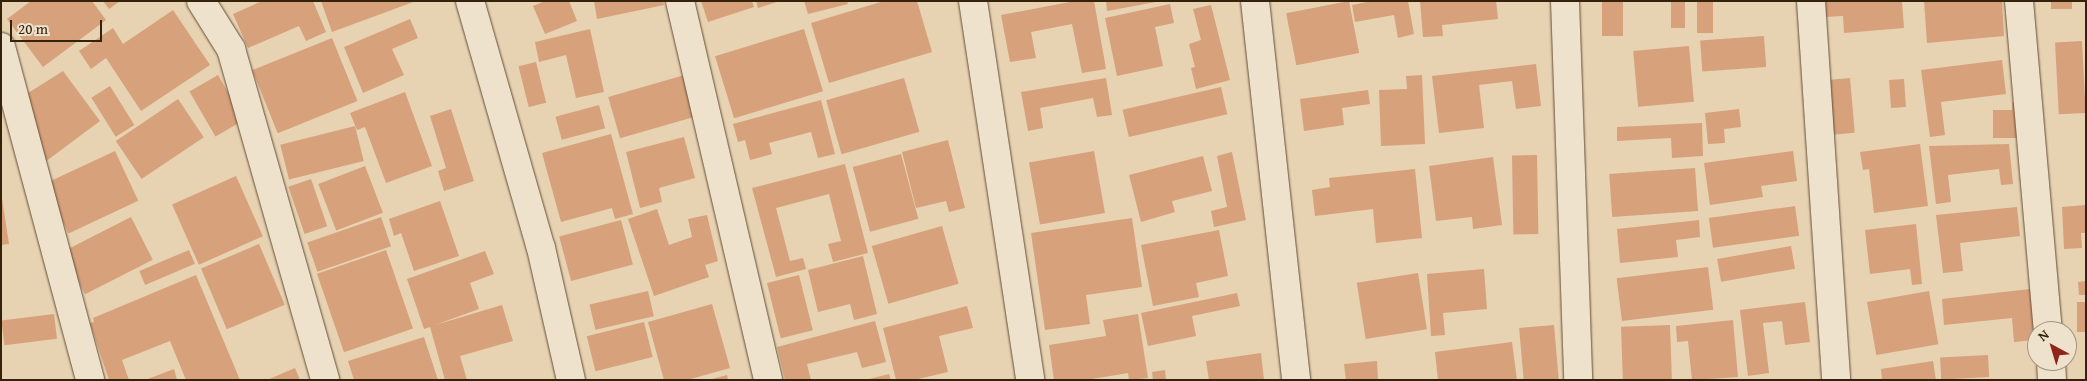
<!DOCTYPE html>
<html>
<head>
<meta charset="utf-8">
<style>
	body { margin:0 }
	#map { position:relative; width:2087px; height:381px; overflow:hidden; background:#e7d2b2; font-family:"Gentium Book Plus",serif }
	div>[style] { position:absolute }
	.building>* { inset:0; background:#d7a17c; transform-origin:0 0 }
	.roads { filter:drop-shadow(0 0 1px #624e35) drop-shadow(0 0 1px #624e35) }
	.minor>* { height:28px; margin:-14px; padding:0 14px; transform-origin:14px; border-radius:14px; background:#efe2cd }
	span { translate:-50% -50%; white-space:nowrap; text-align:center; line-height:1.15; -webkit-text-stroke:4.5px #efe2cd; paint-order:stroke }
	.frame { position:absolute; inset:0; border:2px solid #35220b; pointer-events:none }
	.north { position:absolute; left:2027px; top:321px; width:50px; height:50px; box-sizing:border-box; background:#efe2cd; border:1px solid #a5957f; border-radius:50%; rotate:321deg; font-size:14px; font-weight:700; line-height:20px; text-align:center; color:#35220b }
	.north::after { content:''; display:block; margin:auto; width:18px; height:22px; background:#8f2418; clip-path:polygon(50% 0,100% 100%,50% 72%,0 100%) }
	.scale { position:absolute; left:10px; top:20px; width:92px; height:22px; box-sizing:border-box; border:2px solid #35220b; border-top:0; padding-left:6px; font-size:15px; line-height:18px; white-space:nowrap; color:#35220b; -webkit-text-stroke:4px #efe2cd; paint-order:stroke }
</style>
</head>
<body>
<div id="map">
	<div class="building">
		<div style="clip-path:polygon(31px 1px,92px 1px,106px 20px,43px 67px,7px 19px)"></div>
		<div style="clip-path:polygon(103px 1px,120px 1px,109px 9px)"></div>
		<div style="clip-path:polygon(262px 1px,313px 1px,326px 32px,306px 41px,299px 26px,248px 48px,233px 14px)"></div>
		<div style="clip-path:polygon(321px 1px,416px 1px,332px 32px)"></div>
		<div style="clip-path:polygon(545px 1px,569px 1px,577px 21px,545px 34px,533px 6px)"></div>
		<div style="clip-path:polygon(594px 1px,663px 1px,664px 5px,597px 19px)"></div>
		<div style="clip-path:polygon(701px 1px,752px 1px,754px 7px,708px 22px)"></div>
		<div style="clip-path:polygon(756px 1px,777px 1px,777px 2px,758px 8px)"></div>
		<div style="clip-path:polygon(804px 1px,847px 1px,848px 4px,808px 14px)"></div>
		<div style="clip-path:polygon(884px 1px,917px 1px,932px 52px,829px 83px,811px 23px)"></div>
		<div style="clip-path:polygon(1075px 1px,1094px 1px,1106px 69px,1082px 73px,1072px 24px,1031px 32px,1036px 58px,1010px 62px,1001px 15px)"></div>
		<div style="clip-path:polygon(1106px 1px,1155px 1px,1156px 2px,1107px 11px)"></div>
		<div style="left:1349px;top:1px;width:53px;height:64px;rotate:79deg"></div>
		<div style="clip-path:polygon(1372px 1px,1408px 1px,1414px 34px,1398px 38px,1394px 15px,1355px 22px,1352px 5px)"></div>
		<div style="clip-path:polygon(1420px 1px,1496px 1px,1498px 19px,1442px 25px,1443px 36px,1423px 37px)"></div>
		<div style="left:1602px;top:1px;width:21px;height:35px"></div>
		<div style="left:1671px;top:1px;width:14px;height:27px"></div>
		<div style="left:1697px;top:1px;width:16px;height:32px"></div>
		<div style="clip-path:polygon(1825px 1px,1902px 1px,1904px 28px,1844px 33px,1843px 16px,1825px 17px)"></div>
		<div style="clip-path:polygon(1924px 1px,2002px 1px,2004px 36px,1927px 43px)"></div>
		<div style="left:2051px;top:1px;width:21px;height:8px"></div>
		<div style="clip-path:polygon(1170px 4px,1174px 23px,1155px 27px,1163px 66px,1117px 76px,1105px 18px)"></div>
		<div style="clip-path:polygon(1211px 5px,1230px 80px,1196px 89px,1191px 68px,1195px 67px,1189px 44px,1201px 40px,1193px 9px)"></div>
		<div style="clip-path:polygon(173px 10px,210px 65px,141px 111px,106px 58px,91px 69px,79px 51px,113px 28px,123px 44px)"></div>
		<div style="clip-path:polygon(410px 19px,418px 38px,392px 49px,404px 75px,363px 93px,344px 47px)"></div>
		<div style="clip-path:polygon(590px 29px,604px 92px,576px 98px,566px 55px,539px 62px,535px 42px)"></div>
		<div style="left:804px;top:29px;width:65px;height:93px;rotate:73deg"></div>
		<div style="left:1764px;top:36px;width:31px;height:64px;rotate:86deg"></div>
		<div style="left:332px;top:38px;width:68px;height:86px;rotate:68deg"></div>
		<div style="left:2082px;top:41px;width:72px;height:27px;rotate:87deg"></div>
		<div style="left:1689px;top:46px;width:56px;height:56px;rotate:85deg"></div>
		<div style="clip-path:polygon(2002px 60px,2006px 94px,1941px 102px,1945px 135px,1930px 137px,1921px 70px)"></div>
		<div style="left:536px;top:62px;width:42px;height:18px;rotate:76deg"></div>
		<div style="clip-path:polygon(1536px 64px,1541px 106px,1516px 109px,1512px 81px,1479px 85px,1484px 128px,1439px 133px,1432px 76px)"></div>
		<div style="clip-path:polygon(63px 71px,100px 121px,45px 162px,25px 95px)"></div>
		<div style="left:688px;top:74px;width:43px;height:83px;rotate:74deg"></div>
		<div style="left:218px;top:75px;width:52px;height:33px;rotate:60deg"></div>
		<div style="clip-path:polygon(1422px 75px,1425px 144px,1381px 146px,1379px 90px,1407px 89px,1406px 76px)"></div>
		<div style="left:904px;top:78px;width:56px;height:81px;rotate:74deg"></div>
		<div style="clip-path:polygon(1106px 78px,1112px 115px,1097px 117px,1093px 98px,1040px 108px,1043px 128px,1028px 131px,1021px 92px)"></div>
		<div style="left:1850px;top:78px;width:55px;height:25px;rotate:85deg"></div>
		<div style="left:1904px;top:79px;width:28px;height:15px;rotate:86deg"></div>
		<div style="left:110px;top:86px;width:46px;height:22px;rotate:58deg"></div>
		<div style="left:1221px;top:87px;width:28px;height:101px;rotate:77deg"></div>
		<div style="clip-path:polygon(1368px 90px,1370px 104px,1342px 108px,1344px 125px,1304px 131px,1300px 99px)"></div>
		<div style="clip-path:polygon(405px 92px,432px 166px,386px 183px,365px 127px,357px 130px,350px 113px)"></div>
		<div style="left:178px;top:99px;width:46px;height:75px;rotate:56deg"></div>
		<div style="clip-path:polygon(821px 100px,835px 154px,818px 158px,811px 132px,769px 143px,772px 154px,750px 160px,745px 140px,738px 142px,733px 124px)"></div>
		<div style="clip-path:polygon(2012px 102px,2019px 102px,2020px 138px,1993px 138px,1993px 110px,2012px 110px)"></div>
		<div style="left:599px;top:105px;width:24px;height:45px;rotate:75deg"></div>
		<div style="clip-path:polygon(451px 109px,474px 181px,444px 191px,438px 171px,446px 168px,430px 116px)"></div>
		<div style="clip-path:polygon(1739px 109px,1741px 127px,1724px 129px,1725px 143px,1708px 144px,1705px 113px)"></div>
		<div style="clip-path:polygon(1702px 123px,1703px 156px,1672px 158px,1671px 138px,1617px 141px,1617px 127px)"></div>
		<div style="left:355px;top:126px;width:36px;height:77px;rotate:76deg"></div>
		<div style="clip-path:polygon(611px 134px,633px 214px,615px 219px,612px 208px,561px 222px,542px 153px)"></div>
		<div style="clip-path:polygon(684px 137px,695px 178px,659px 188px,662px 202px,640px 208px,626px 152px)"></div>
		<div style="clip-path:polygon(948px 140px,965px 208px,949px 212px,946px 201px,916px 208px,902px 152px)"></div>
		<div style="clip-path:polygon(1920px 144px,1928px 206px,1874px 213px,1869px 169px,1863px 170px,1860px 152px)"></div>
		<div style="clip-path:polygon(2009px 144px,2013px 184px,2001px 185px,1999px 169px,1948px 175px,1951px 202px,1936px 204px,1929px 146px)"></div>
		<div style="left:115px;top:151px;width:55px;height:77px;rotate:65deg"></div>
		<div style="left:1094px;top:151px;width:63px;height:66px;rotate:80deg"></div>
		<div style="clip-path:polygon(1793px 151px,1797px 181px,1761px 186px,1763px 197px,1710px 205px,1704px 163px)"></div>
		<div style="clip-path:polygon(1232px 152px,1246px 220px,1214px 227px,1211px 211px,1227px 207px,1217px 156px)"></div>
		<div style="left:901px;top:154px;width:67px;height:50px;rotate:75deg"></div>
		<div style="left:1537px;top:155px;width:79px;height:25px;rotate:89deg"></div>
		<div style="clip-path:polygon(1203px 156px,1212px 191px,1172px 201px,1175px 212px,1141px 222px,1129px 175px)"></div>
		<div style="clip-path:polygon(1493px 157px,1502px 225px,1473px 229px,1472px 217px,1436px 221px,1429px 166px)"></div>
		<div style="clip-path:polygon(845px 164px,868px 253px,833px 262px,828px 244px,841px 241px,829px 194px,776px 208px,790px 261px,803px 258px,806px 269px,776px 277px,752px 188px)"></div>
		<div style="left:365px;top:166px;width:50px;height:50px;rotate:69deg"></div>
		<div style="left:1695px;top:168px;width:43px;height:86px;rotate:86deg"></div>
		<div style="clip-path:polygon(1415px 169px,1422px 238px,1376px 243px,1373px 209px,1315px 216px,1312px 190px,1330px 187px,1329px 178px)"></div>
		<div style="left:236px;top:176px;width:66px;height:70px;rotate:66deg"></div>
		<div style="left:311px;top:179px;width:50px;height:24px;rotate:71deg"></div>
		<div style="clip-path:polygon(1px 192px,9px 244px,1px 245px)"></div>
		<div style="clip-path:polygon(440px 201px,459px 256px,414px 271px,401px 233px,394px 236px,389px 219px)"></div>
		<div style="clip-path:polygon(2086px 205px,2086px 233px,2081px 233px,2082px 248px,2064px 249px,2062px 207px)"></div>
		<div style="left:1795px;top:206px;width:30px;height:87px;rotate:82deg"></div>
		<div style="clip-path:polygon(2017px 207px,2020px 236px,1960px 243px,1963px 271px,1943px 273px,1936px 215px)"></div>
		<div style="clip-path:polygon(657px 209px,669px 245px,692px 237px,688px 219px,707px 215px,718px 261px,705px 265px,709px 277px,654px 296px,628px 219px)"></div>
		<div style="left:131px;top:217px;width:48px;height:76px;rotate:63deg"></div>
		<div style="left:381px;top:217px;width:31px;height:78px;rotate:71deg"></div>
		<div style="clip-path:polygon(1132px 218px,1142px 287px,1086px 295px,1090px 324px,1045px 330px,1031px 233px)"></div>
		<div style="left:621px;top:220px;width:46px;height:64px;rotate:75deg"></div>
		<div style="clip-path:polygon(1699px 220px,1700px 237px,1676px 240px,1678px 257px,1620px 263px,1617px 229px)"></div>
		<div style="clip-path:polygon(1916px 224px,1922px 284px,1912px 285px,1910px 269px,1870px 274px,1865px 230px)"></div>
		<div style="left:942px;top:226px;width:60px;height:73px;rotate:74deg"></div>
		<div style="clip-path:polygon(1219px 230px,1228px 276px,1196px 283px,1199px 297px,1153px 306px,1141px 245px)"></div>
		<div style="left:259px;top:244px;width:66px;height:63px;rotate:67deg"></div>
		<div style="left:1791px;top:246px;width:23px;height:75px;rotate:80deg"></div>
		<div style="left:189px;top:250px;width:15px;height:54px;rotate:67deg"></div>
		<div style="left:386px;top:250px;width:83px;height:73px;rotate:71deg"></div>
		<div style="clip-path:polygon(485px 251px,494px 274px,470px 283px,479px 309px,435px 325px,502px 305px,513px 341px,460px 356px,467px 380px,445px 380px,430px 327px,424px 329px,407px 279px)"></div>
		<div style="clip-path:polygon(863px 256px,877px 314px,854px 320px,850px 304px,818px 312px,808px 270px)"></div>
		<div style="left:1708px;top:267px;width:43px;height:92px;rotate:83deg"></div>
		<div style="clip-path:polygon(1484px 269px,1487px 309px,1443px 313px,1445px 335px,1431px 336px,1427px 274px)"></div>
		<div style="left:1418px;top:273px;width:57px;height:62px;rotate:81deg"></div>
		<div style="clip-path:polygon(196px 275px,240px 380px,186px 380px,170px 341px,122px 360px,129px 380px,109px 380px,90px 323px,94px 322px,93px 318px)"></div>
		<div style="left:799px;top:275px;width:57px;height:33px;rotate:76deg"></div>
		<div style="clip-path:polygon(2086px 281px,2086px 295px,2079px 295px,2078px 282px)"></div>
		<div style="clip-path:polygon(2030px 289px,2035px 340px,2014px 342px,2012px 318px,1944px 325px,1942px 299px)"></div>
		<div style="left:648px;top:291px;width:26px;height:60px;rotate:77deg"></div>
		<div style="left:1929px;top:291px;width:54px;height:63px;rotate:80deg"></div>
		<div style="clip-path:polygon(1237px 293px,1240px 306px,1192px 316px,1196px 336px,1148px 346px,1141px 313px)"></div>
		<div style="clip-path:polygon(1805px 302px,1810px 342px,1785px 345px,1782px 321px,1763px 323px,1769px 373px,1748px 376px,1740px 310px)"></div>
		<div style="left:2077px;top:302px;width:9px;height:30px"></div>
		<div style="clip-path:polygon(712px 304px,730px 368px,687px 380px,664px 380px,648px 322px)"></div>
		<div style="clip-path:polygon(967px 306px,973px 328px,939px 336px,948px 372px,914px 380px,896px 380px,883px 328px)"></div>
		<div style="left:54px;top:314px;width:25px;height:53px;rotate:83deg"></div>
		<div style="clip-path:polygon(1138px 314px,1148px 378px,1129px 380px,1128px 373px,1086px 380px,1054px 380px,1049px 345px,1106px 336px,1103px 320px)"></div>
		<div style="clip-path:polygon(1733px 320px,1738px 377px,1692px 380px,1688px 341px,1677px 342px,1676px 326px)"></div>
		<div style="clip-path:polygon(875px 321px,886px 362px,862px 368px,857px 352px,807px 364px,811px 380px,785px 380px,777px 347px)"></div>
		<div style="left:644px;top:322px;width:36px;height:59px;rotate:76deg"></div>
		<div style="left:1554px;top:325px;width:55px;height:35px;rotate:85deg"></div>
		<div style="left:1670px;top:325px;width:55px;height:49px;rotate:88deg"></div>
		<div style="clip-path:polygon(424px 337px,438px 380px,354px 380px,348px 361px)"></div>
		<div style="clip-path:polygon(1512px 342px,1517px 380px,1438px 380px,1435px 352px)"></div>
		<div style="clip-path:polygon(1261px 353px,1264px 380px,1209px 380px,1206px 361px)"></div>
		<div style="left:1988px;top:355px;width:22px;height:48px;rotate:87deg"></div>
		<div style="clip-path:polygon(1377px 361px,1378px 380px,1346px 380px,1344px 364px)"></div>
		<div style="clip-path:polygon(1933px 361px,1936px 380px,1882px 380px,1881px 369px)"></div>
		<div style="clip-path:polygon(295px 368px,300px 380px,267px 380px)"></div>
		<div style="clip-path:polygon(174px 369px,177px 380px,145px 380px)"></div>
		<div style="clip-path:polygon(1165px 370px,1166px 380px,1153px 380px,1152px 372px)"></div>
		<div style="clip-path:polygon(889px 374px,891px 380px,869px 380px,869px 379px)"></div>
		<div style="clip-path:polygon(727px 375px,728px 380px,712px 380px,712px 379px)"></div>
	</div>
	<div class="roads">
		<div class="minor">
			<div style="left:201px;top:1px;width:57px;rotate:58deg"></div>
			<div style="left:231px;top:49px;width:344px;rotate:74.1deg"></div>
			<div style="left:470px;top:1px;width:257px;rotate:74deg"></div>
			<div style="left:541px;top:248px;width:135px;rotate:77.2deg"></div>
			<div style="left:680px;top:1px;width:389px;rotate:76.9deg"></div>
			<div style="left:973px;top:1px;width:383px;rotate:81.4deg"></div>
			<div style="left:1255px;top:1px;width:381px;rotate:83.8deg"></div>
			<div style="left:1565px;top:1px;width:379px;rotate:88deg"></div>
			<div style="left:1811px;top:1px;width:380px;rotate:86.2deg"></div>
			<div style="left:2019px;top:1px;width:331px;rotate:85deg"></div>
			<div style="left:1px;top:47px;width:345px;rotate:75deg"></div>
			<div style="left:2051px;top:361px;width:19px;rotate:87deg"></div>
		</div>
	</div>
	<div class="frame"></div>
	<div class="north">N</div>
	<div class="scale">20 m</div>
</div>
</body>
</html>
